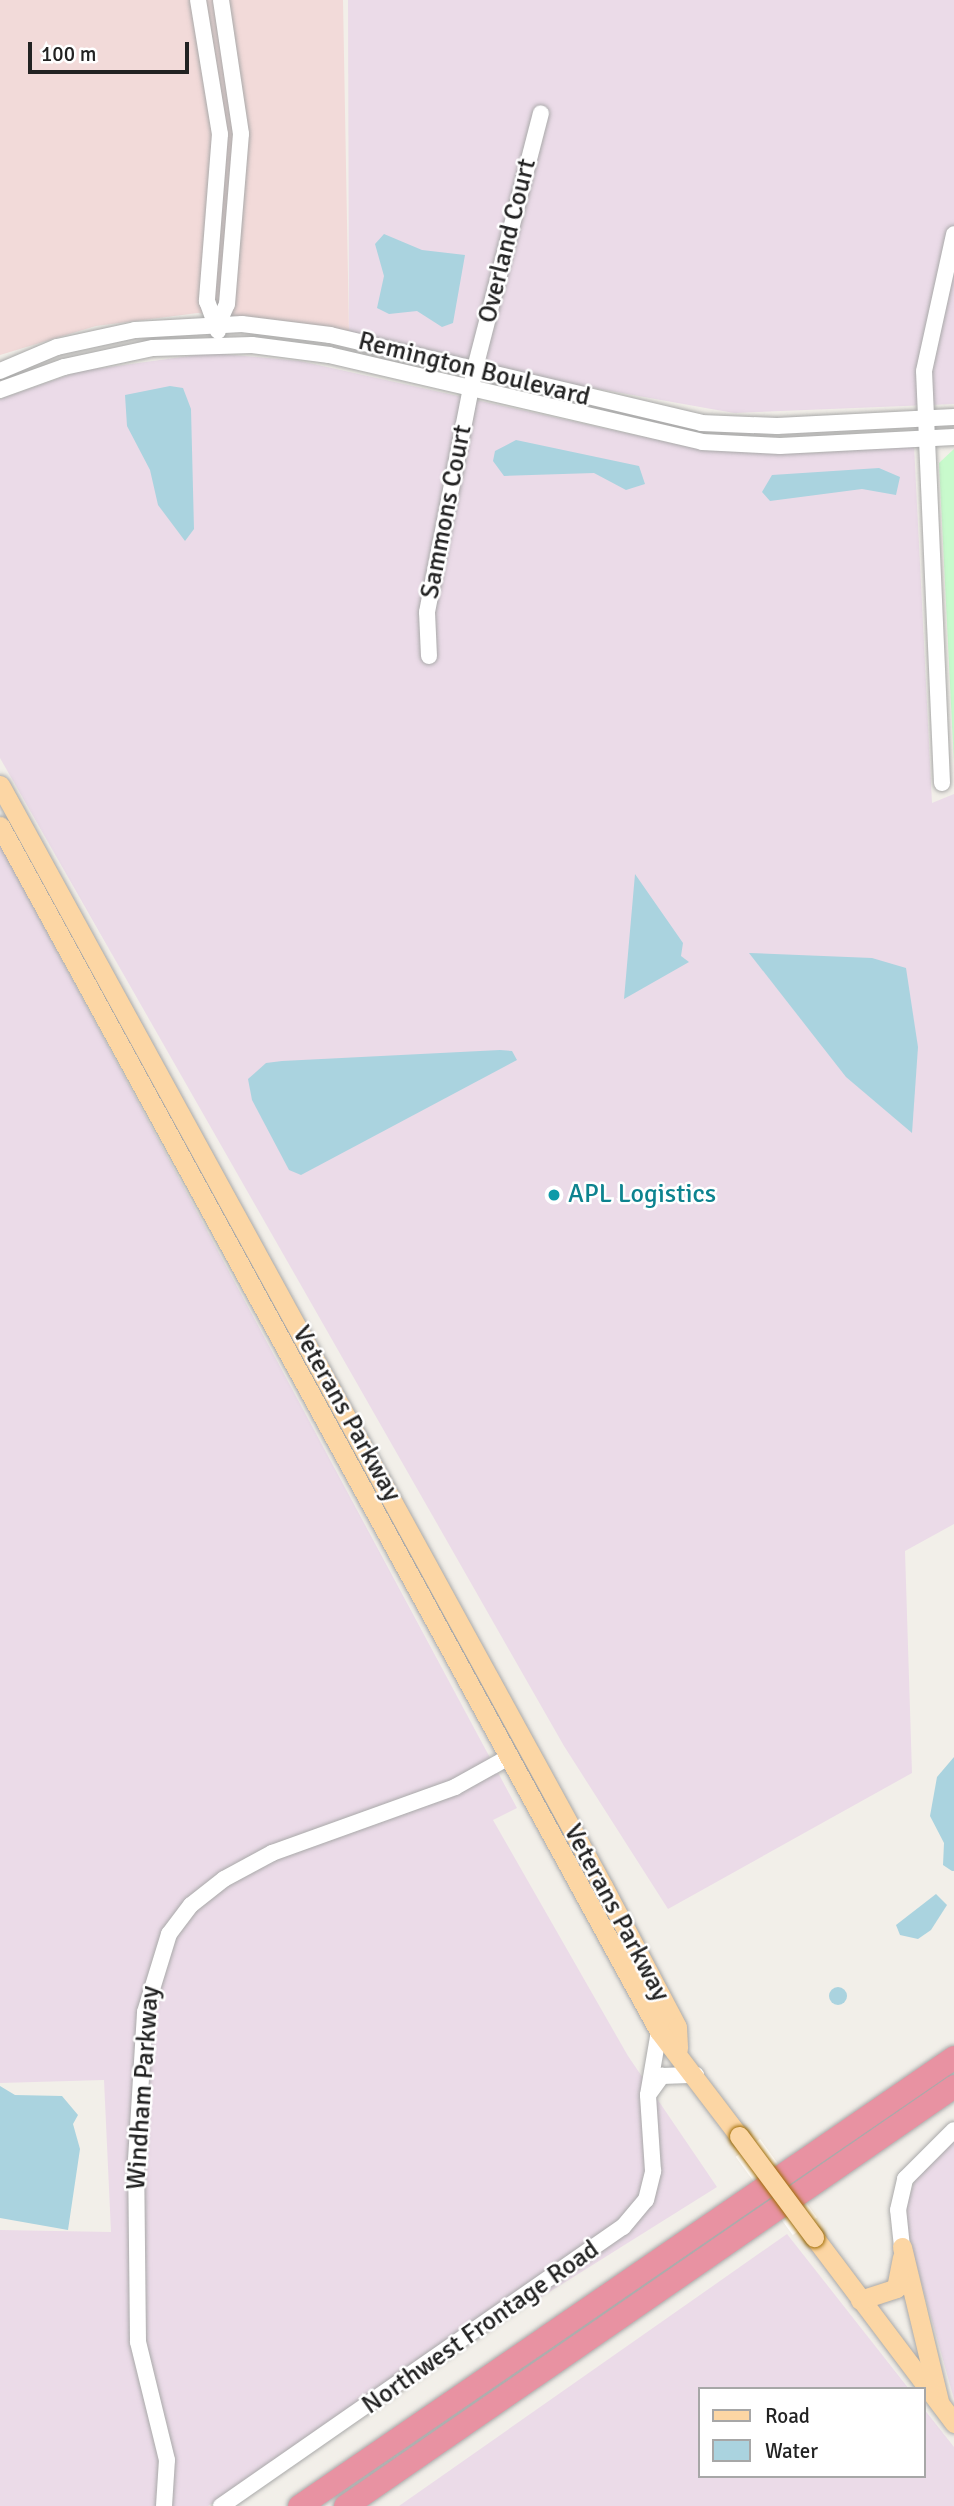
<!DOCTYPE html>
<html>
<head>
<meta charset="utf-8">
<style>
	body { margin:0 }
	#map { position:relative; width:954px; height:2506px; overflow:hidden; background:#f2efe9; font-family:Signika,sans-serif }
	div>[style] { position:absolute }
	.commercial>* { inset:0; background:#f2dad9 }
	.industrial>* { inset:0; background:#ebdbe8 }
	.park>* { inset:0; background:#c8facc }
	.water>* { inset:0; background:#aad3df }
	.round { border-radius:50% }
	.pier>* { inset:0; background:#fff; transform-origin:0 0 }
	.roads { filter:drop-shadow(0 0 2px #a9a9a9) drop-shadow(0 0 2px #a9a9a9) }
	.minor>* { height:16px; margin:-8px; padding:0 8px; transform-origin:8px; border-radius:8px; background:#fff }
	.major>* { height:19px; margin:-9.5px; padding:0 9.5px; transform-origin:9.5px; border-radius:9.5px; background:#fcd6a4 }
	.highway>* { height:23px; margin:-11.5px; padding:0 11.5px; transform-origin:11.5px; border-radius:11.5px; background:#e892a2 }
	.bridges { filter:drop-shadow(0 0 2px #a06b00) drop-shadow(0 0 2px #a06b00) }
	.major-bridge>* { height:19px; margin:-9.5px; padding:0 9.5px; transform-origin:9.5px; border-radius:9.5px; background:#fcd6a4 }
	.dots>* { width:19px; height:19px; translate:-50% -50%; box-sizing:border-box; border:4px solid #fff; border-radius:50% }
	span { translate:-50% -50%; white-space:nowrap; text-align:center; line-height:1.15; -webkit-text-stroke:5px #fff; paint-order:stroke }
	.street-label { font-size:26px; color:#222 }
	.culture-label { font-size:26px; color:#0d838f }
	.left { translate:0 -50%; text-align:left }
	.legend { position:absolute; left:698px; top:2387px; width:228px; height:91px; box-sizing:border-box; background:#fff; border:2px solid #a7a7a7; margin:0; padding:9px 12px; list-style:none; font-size:21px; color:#222 }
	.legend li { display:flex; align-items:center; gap:14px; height:35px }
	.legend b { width:35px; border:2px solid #a7a7a7 }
	.scale { position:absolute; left:28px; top:42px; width:161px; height:32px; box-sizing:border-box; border:4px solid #222; border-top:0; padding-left:9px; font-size:21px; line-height:24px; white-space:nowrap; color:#222; -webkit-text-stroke:5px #fff; paint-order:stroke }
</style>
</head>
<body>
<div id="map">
	<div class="commercial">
		<div style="clip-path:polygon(0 0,343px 0,349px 332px,198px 313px,96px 326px,0 355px)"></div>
	</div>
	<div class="industrial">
		<div style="clip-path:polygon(348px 0,954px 0,954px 404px,734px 413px,526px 376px,349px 332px)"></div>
		<div style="clip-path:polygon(211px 353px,300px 361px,703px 450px,813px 453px,914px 445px,932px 803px,954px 794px,954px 1524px,905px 1551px,912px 1773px,668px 1909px,564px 1746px,0 758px,0 399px,80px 371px)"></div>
		<div style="clip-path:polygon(0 845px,517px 1808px,493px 1820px,628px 2056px,717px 2187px,208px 2506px,0 2506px,0 2230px,111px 2232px,104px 2080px,0 2083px)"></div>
		<div style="clip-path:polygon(954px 2134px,954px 2399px,903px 2217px,920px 2164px)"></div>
		<div style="clip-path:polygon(787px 2234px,909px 2389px,700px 2389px,700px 2476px,924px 2476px,924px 2409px,954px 2447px,954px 2506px,399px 2506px)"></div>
	</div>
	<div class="park">
		<div style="clip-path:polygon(954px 449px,954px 764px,939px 463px)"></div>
	</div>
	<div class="water">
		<div style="clip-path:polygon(384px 234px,422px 250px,465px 255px,453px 323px,442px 327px,417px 311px,389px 314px,377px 308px,384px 276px,375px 244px)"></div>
		<div style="clip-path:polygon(170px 386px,183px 388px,191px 409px,194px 529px,185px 541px,158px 505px,150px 470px,127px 426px,125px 395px)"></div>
		<div style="clip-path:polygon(516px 440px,639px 466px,645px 484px,626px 490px,594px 473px,504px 476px,493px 461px,495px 451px)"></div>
		<div style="clip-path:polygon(879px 468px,900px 477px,896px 495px,862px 489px,770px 501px,762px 492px,772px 475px)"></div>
		<div style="clip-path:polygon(635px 874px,683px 943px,681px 956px,689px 962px,624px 999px)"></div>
		<div style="clip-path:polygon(749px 953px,872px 958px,906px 968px,918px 1047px,912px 1133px,846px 1077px)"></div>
		<div style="clip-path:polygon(500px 1050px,512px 1051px,517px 1060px,301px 1175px,289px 1170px,252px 1100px,248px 1079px,266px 1063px,282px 1061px)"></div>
		<div style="clip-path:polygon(954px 1757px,954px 1871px,952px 1871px,943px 1865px,944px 1843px,930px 1816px,937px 1777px)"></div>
		<div style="clip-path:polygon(936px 1894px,947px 1905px,931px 1930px,918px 1939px,900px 1935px,896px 1925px)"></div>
		<div class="round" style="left:829px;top:1987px;width:18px;height:18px"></div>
		<div style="clip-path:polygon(0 2086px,15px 2095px,62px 2096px,78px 2115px,73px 2124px,80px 2149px,68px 2230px,0 2218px)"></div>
	</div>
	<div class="pier">
		<div style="left:760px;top:2139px;width:97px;height:30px;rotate:54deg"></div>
	</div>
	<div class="roads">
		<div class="minor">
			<div style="left:198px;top:0;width:136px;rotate:80.7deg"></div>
			<div style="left:220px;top:134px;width:168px;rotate:94.5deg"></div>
			<div style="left:207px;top:301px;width:32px;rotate:70deg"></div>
			<div style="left:218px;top:324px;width:22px;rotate:-66deg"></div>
			<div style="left:227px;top:304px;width:171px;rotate:-85.3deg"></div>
			<div style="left:241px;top:134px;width:135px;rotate:-98.5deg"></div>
			<div style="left:0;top:371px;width:62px;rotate:-22.8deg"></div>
			<div style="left:57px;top:347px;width:80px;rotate:-12.3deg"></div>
			<div style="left:135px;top:330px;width:107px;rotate:-3.2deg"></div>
			<div style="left:242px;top:324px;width:89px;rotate:7.1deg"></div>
			<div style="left:330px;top:335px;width:381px;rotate:13.3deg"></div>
			<div style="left:701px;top:423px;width:76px;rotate:2.3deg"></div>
			<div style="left:777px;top:426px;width:177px;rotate:-2.9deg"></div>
			<div style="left:0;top:390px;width:68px;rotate:-19.8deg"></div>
			<div style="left:64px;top:367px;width:91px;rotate:-12.1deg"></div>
			<div style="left:153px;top:348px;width:99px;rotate:-1.7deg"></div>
			<div style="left:252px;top:345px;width:78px;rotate:7.4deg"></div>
			<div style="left:329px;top:355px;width:383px;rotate:13.1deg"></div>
			<div style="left:702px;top:442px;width:78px;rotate:2.9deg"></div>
			<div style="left:780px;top:446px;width:174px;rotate:-3deg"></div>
			<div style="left:429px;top:656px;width:44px;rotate:-92.6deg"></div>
			<div style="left:427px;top:612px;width:249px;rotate:-78.9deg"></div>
			<div style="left:475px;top:368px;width:263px;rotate:-75.5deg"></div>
			<div style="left:942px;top:783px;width:412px;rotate:-92.5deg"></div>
			<div style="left:924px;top:371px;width:140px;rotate:-77.6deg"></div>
			<div style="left:659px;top:2031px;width:65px;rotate:99.8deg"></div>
			<div style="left:648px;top:2095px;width:24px;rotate:-54deg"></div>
			<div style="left:662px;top:2076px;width:34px;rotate:-2deg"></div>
			<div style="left:902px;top:2247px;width:37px;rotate:-96deg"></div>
			<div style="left:898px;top:2210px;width:32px;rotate:-77deg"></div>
			<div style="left:905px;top:2179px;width:69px;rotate:-45deg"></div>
			<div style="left:164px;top:2506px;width:46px;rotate:-86.3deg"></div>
			<div style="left:167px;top:2460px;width:122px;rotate:-103.8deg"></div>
			<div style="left:138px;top:2342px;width:182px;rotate:-90.6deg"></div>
			<div style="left:136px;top:2160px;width:148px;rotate:-86.5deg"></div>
			<div style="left:145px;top:2012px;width:82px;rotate:-72.9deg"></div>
			<div style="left:169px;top:1934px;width:36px;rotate:-53deg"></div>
			<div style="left:191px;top:1905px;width:42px;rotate:-38.2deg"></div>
			<div style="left:224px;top:1879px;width:55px;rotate:-28.4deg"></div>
			<div style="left:272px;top:1853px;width:195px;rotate:-19.8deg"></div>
			<div style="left:455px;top:1787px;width:62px;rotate:-29.1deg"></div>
			<div style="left:221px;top:2506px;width:489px;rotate:-34.8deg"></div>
			<div style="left:623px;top:2227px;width:35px;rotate:-50deg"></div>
			<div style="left:646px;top:2200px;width:30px;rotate:-76deg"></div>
			<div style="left:653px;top:2171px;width:76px;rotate:-93.8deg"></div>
		</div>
		<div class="major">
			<div style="left:0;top:785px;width:1255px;rotate:61.29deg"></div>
			<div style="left:603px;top:1886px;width:159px;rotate:62.3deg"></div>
			<div style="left:677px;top:2027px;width:21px;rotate:87deg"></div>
			<div style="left:0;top:826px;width:1373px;rotate:61.33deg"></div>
			<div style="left:659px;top:2031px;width:132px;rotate:52.7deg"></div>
			<div style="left:814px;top:2237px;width:233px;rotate:53deg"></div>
			<div style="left:902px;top:2247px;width:158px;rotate:76.5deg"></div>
			<div style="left:860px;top:2300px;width:38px;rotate:-18deg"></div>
			<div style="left:896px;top:2288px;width:31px;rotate:-79deg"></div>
		</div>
		<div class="highway">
			<div style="left:299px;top:2506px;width:794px;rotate:-34.43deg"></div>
			<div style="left:345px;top:2506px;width:740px;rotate:-34.59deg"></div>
		</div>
	</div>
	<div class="bridges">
		<div class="major-bridge">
			<div style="left:739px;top:2136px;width:126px;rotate:53.4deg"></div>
		</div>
	</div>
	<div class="dots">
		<div style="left:554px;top:1195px;background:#0f9aa8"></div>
	</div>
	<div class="street-label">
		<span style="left:508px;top:241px;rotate:-76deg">Overland Court</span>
		<span style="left:474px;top:370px;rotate:14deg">Remington Boulevard</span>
		<span style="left:447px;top:512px;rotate:-79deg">Sammons Court</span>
		<span style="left:346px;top:1414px;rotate:61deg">Veterans Parkway</span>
		<span style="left:616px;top:1913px;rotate:62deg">Veterans Parkway</span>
		<span style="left:144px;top:2088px;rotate:-86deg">Windham Parkway</span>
		<span style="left:481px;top:2328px;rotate:-35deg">Northwest Frontage Road</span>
	</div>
	<div class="culture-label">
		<span class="left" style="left:568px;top:1195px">APL Logistics</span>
	</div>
	<ul class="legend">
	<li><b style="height:9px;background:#fcd6a4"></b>Road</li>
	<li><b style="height:19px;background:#aad3df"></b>Water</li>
	</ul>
	<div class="scale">100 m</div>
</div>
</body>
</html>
